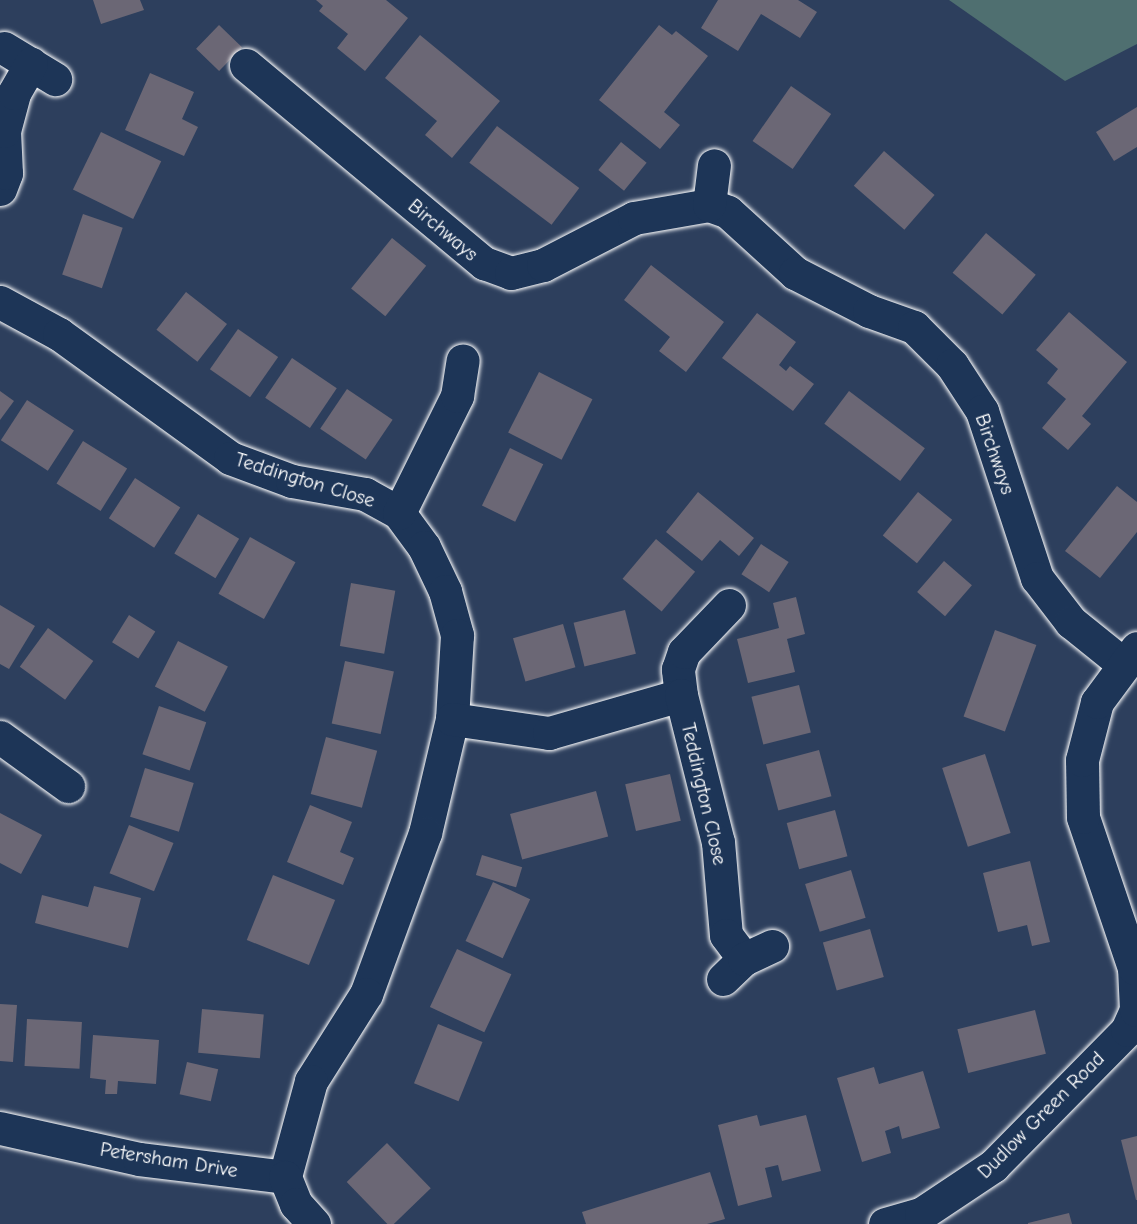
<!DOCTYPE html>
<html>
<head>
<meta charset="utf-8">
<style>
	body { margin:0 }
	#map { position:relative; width:1137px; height:1224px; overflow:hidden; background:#2d3f5d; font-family:"Comic Neue",sans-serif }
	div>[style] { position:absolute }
	.green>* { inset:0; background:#4f6f70 }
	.building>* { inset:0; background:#6b6775; transform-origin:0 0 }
	.roads { filter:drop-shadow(0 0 2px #fff) drop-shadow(0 0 2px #fff) }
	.minor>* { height:33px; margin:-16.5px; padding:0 16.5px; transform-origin:16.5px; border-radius:16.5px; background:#1d3557 }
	span { translate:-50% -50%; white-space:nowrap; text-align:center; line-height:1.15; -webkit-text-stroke:5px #1d3557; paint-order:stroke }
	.street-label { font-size:20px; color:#fff }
</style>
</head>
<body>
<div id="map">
	<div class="green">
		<div style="clip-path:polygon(949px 0,1137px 0,1137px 44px,1065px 81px)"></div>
	</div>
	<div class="building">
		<div style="clip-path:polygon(93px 0,140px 0,144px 10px,101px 24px)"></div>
		<div style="clip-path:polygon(316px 0,386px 0,408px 18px,365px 71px,337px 48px,348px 34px,319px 11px,323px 6px)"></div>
		<div style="clip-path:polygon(718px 0,798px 0,817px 12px,800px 38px,761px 14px,738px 51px,701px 28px)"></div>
		<div style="left:219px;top:25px;width:32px;height:33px;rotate:44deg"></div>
		<div style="clip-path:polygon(659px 25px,672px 35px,676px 31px,708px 56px,664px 112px,680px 125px,660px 149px,599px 100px)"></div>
		<div style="clip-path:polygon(420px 35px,500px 101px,452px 158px,425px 135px,437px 121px,385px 78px)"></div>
		<div style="clip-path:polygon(150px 73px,194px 92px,182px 119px,198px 127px,184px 156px,125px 130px)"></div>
		<div style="left:791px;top:86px;width:49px;height:67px;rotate:35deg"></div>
		<div style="clip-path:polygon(1137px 107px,1137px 147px,1114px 161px,1096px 132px)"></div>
		<div style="left:497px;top:126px;width:103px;height:46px;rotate:37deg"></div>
		<div style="left:101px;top:132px;width:67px;height:64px;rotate:26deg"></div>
		<div style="left:621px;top:142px;width:33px;height:36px;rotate:39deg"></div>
		<div style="left:884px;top:151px;width:67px;height:46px;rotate:41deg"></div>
		<div style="left:83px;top:214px;width:42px;height:64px;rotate:19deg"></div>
		<div style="left:986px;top:233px;width:65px;height:52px;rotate:40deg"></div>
		<div style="left:392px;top:238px;width:44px;height:65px;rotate:39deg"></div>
		<div style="clip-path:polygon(651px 265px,724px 322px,686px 372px,659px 351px,670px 337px,624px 300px)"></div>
		<div style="left:186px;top:292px;width:52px;height:48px;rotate:38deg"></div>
		<div style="clip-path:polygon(1069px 312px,1127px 362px,1082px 416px,1091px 424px,1068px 450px,1042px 428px,1066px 399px,1047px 383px,1058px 369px,1036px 350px)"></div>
		<div style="clip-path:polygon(757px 313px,796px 342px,779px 365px,786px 371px,790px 366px,814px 384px,793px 411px,722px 358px)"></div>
		<div style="left:238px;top:329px;width:49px;height:49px;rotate:35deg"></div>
		<div style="left:292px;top:358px;width:54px;height:48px;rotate:34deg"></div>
		<div style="left:539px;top:372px;width:60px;height:68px;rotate:27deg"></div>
		<div style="left:347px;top:389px;width:55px;height:48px;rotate:34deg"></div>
		<div style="clip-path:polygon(0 391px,14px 401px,0 420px)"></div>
		<div style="left:849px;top:391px;width:95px;height:41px;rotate:37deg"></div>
		<div style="left:27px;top:400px;width:56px;height:48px;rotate:33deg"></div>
		<div style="left:83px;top:441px;width:52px;height:50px;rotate:32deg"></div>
		<div style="left:510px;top:448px;width:37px;height:64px;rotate:26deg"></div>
		<div style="left:135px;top:478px;width:54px;height:48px;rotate:33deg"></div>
		<div style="clip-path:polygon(1117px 486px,1137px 502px,1137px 532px,1100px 578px,1065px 551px)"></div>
		<div style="clip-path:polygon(698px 492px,754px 538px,739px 556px,720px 540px,702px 561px,666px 532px)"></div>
		<div style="left:918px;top:492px;width:44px;height:56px;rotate:39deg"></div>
		<div style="left:198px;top:514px;width:48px;height:46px;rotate:31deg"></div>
		<div style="left:250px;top:537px;width:52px;height:65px;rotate:29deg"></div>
		<div style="left:656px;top:539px;width:51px;height:52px;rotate:40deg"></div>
		<div style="left:761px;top:544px;width:33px;height:36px;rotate:33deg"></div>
		<div style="left:944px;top:561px;width:37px;height:41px;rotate:41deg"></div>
		<div style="left:351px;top:583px;width:45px;height:64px;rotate:10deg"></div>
		<div style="clip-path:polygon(796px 597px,805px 634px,787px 639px,795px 672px,748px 683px,737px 639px,779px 628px,773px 603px)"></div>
		<div style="clip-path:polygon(0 605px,35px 626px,9px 669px,0 664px)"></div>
		<div style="left:625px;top:610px;width:45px;height:53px;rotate:76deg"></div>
		<div style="left:129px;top:615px;width:31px;height:32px;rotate:32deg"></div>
		<div style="left:563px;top:624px;width:45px;height:52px;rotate:74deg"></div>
		<div style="left:48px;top:628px;width:56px;height:48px;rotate:36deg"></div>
		<div style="left:995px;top:630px;width:44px;height:92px;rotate:20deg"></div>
		<div style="left:178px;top:641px;width:56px;height:51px;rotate:27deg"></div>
		<div style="left:345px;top:661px;width:50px;height:64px;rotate:12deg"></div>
		<div style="left:799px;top:685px;width:49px;height:49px;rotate:76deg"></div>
		<div style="left:159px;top:706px;width:50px;height:51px;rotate:19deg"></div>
		<div style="left:326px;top:737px;width:53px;height:59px;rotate:15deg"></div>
		<div style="left:819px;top:750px;width:48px;height:55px;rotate:75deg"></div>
		<div style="left:985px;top:754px;width:83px;height:45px;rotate:72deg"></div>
		<div style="left:145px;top:768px;width:51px;height:51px;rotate:17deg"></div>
		<div style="left:670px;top:774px;width:48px;height:46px;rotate:77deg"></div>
		<div style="left:596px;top:791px;width:47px;height:89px;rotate:75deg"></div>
		<div style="clip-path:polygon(310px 805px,352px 822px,340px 852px,354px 858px,343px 885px,287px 862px)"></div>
		<div style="left:835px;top:810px;width:48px;height:50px;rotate:75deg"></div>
		<div style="clip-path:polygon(0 813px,42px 835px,21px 874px,0 863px)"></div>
		<div style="left:129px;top:825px;width:48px;height:52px;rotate:22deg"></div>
		<div style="left:482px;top:855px;width:42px;height:21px;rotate:17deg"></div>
		<div style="clip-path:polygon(1030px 861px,1050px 942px,1032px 946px,1027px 925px,998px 932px,983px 873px)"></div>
		<div style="left:851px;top:870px;width:50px;height:48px;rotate:73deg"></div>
		<div style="left:273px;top:875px;width:67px;height:70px;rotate:22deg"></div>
		<div style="left:493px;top:882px;width:41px;height:65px;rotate:25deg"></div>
		<div style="clip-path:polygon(94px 886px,141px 898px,128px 948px,35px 923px,42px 895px,88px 907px)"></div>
		<div style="left:870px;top:929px;width:50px;height:49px;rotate:74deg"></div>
		<div style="left:457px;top:949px;width:60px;height:64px;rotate:25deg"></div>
		<div style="clip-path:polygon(0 1004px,17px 1005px,13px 1062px,0 1061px)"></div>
		<div style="left:202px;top:1009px;width:62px;height:44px;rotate:5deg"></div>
		<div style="left:1035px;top:1010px;width:45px;height:80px;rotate:76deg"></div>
		<div style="left:27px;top:1019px;width:55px;height:47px;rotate:3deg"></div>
		<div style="left:438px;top:1024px;width:48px;height:64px;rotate:22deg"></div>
		<div style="clip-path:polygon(93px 1035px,159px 1040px,156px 1084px,118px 1081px,117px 1094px,105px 1094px,106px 1080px,90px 1078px)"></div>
		<div style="left:187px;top:1062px;width:32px;height:33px;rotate:13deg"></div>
		<div style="clip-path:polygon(874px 1067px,879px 1084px,923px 1071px,940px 1128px,902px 1139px,899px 1126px,885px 1131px,891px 1153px,862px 1162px,837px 1078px)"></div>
		<div style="clip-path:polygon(757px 1115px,760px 1126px,806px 1115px,821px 1171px,782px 1181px,778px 1165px,765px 1168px,772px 1197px,738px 1206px,718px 1125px)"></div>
		<div style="clip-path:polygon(1137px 1136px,1137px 1200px,1136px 1200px,1121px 1140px)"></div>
		<div style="left:387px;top:1143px;width:63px;height:56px;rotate:46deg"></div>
		<div style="clip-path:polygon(710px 1172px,725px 1219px,707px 1224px,586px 1224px,582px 1212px)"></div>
		<div style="clip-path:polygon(1069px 1213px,1072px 1224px,1028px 1224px,1028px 1223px)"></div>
	</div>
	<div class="roads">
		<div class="minor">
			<div style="left:4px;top:48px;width:60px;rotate:31.3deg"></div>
			<div style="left:246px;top:65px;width:310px;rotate:39.8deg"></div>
			<div style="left:484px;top:263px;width:29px;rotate:20deg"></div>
			<div style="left:511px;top:273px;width:33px;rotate:-14deg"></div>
			<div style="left:543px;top:265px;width:102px;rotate:-27.3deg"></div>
			<div style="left:634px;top:218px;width:76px;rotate:-9.8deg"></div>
			<div style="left:709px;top:205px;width:20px;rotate:20deg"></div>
			<div style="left:728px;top:212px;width:91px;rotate:42.3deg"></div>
			<div style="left:795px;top:273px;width:83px;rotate:27.2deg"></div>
			<div style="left:869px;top:311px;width:48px;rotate:19.6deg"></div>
			<div style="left:914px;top:327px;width:54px;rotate:45deg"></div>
			<div style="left:952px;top:365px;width:55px;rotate:56.9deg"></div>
			<div style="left:982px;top:411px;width:176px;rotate:71.8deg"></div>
			<div style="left:1037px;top:578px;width:56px;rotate:52.3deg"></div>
			<div style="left:1071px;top:622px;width:65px;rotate:38.8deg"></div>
			<div style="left:0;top:189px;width:17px;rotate:-69deg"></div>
			<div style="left:6px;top:173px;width:42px;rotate:-92.7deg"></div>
			<div style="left:4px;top:131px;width:39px;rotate:-75deg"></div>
			<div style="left:14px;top:93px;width:34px;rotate:-60deg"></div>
			<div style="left:709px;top:205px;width:40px;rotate:-82.9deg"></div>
			<div style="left:0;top:302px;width:67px;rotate:28.5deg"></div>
			<div style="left:59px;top:334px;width:211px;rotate:35.9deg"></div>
			<div style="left:230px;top:458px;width:66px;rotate:20.4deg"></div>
			<div style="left:292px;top:481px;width:74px;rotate:10.1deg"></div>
			<div style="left:365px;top:494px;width:39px;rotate:29deg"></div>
			<div style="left:399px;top:513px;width:42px;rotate:53.7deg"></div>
			<div style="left:424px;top:547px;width:49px;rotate:64.5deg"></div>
			<div style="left:445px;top:591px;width:46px;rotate:74.7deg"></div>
			<div style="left:457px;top:635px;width:84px;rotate:93.4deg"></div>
			<div style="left:452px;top:719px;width:117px;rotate:103.3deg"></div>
			<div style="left:425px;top:833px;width:171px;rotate:110.1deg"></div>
			<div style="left:366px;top:994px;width:103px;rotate:122.3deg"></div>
			<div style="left:311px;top:1081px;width:99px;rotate:105.2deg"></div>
			<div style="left:399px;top:513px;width:131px;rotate:-63.6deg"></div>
			<div style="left:457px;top:396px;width:36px;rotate:-81deg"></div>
			<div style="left:681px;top:695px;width:26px;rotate:-97deg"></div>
			<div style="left:678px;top:669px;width:18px;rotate:-71deg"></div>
			<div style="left:684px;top:652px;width:65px;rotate:-46.2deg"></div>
			<div style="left:452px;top:719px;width:98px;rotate:8.2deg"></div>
			<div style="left:549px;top:733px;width:137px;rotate:-16.1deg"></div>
			<div style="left:681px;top:695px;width:152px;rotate:75.9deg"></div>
			<div style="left:718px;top:842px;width:93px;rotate:85.1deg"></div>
			<div style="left:726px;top:935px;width:30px;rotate:53deg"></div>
			<div style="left:0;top:737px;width:84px;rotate:35.8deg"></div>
			<div style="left:723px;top:979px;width:29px;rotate:-44deg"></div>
			<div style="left:744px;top:959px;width:31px;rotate:-25deg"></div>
			<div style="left:0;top:1128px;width:142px;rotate:12.6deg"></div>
			<div style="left:139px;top:1159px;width:147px;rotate:7deg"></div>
			<div style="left:285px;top:1177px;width:29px;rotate:68deg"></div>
			<div style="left:296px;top:1204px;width:27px;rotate:48deg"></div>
			<div style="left:885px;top:1224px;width:37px;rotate:-16deg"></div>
			<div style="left:921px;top:1214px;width:87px;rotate:-33.7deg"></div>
			<div style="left:993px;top:1166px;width:191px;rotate:-45.4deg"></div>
			<div style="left:1127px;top:1030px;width:22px;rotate:-66deg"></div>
			<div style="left:1136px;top:1010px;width:42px;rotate:-92.7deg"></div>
			<div style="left:1134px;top:968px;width:159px;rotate:-108.7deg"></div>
			<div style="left:1083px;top:817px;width:57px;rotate:-91deg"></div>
			<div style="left:1082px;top:760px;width:60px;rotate:-75.5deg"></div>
			<div style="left:1097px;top:702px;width:67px;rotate:-53.5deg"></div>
		</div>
	</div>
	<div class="street-label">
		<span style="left:443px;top:230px;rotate:40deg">Birchways</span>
		<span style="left:995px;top:454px;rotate:71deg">Birchways</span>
		<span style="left:305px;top:480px;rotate:17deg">Teddington Close</span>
		<span style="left:704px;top:794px;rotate:77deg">Teddington Close</span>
		<span style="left:1041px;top:1115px;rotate:-45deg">Dudlow Green Road</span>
		<span style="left:169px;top:1160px;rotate:9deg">Petersham Drive</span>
	</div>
</div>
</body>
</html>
